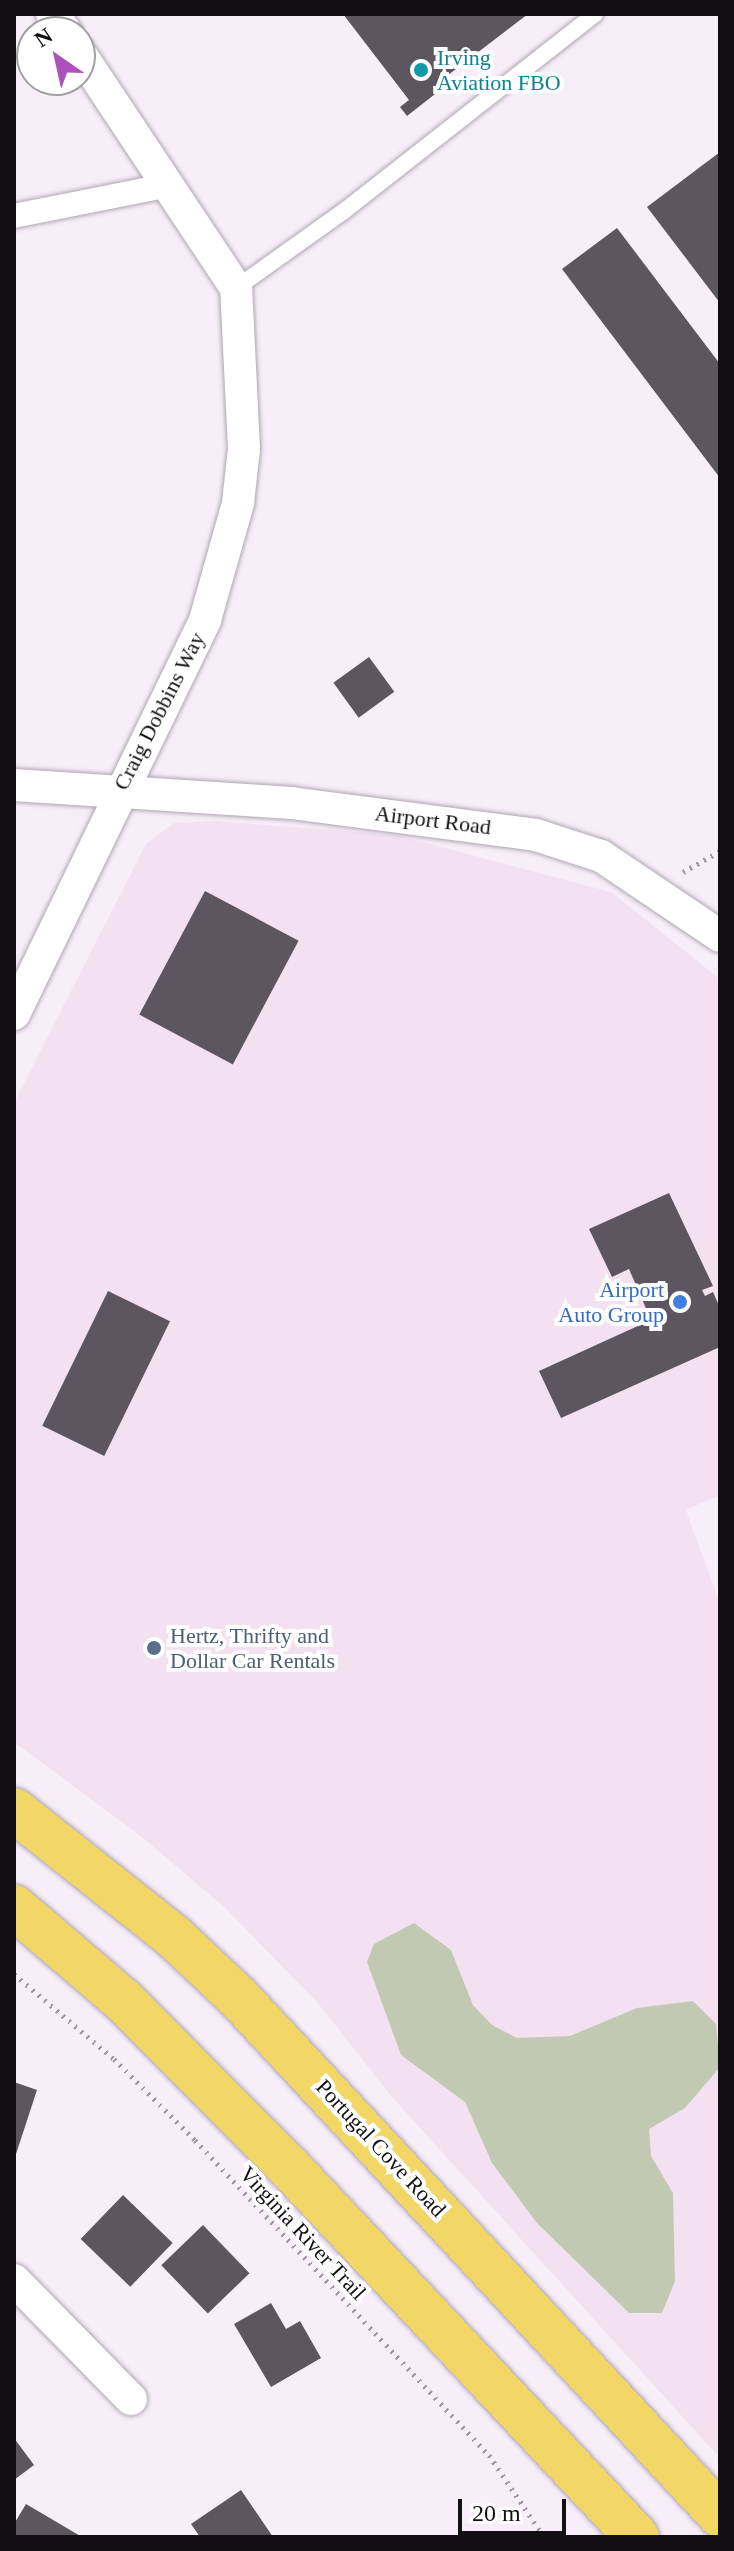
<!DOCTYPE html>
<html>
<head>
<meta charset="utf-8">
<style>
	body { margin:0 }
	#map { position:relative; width:734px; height:2551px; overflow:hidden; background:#f7eef9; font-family:Georgia,serif }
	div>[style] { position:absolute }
	.commercial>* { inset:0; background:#f3e1f2 }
	.green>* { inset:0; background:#c2c9b3 }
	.building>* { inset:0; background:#5d555f; transform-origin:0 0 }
	.path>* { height:5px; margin-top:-2.5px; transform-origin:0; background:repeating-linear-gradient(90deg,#9e98a0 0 2px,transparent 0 8px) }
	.roads { filter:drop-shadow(0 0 2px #aea6b1) drop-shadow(0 0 2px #aea6b1) }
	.service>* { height:16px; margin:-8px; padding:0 8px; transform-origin:8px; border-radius:8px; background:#fff }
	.pedestrian>* { height:24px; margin:-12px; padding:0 12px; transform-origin:12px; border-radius:12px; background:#fff }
	.minor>* { height:32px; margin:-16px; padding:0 16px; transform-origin:16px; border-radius:16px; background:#fff }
	.primary>* { height:44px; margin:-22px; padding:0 22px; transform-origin:22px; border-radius:22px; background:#f2d666 }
	.dots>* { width:22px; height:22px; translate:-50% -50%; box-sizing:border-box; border:4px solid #fff; border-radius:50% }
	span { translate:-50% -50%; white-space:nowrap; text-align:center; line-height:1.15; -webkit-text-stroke:8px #fff; paint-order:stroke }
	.culture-label { font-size:22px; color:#0d838f }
	.left { translate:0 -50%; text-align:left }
	.street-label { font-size:22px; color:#120f13 }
	.shop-label { font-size:22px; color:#366cbe }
	.right { translate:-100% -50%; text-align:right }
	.service-label { font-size:22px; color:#4e5e75 }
	.frame { position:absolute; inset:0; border:16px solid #120f13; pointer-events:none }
	.north { position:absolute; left:16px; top:16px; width:80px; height:80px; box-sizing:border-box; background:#fff; border:2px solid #a09fa1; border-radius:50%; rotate:326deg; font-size:22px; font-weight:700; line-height:32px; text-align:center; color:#120f13 }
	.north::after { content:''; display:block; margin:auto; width:28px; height:36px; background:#ac50bb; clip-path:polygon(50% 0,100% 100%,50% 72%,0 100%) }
	.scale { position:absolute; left:458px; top:2499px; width:108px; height:36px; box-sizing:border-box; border:4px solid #120f13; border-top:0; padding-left:10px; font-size:24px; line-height:28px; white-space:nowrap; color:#120f13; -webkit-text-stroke:6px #fff; paint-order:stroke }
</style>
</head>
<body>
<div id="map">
	<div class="commercial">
		<div style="clip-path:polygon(215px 821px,396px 835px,611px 892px,720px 979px,720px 1495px,686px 1510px,720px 1604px,720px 2458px,392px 2097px,317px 2002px,224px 1907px,142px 1837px,14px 1742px,14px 1103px,146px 844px,174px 823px)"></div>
	</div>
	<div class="green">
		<div style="clip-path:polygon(414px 1923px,451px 1950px,473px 2005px,492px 2025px,517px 2038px,570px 2036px,637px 2008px,693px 2001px,716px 2024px,720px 2067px,685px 2108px,649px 2129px,651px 2156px,673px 2193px,675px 2281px,662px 2313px,629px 2313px,537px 2223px,492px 2163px,465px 2102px,401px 2055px,367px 1962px,374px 1944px)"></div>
	</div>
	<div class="building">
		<div style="clip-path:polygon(343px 14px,528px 14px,439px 82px,444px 87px,407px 116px,400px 107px,409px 100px)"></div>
		<div style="clip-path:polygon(720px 152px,720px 303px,647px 207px)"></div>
		<div style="clip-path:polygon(617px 228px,720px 364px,720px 478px,562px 269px)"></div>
		<div style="left:369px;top:657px;width:43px;height:44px;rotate:54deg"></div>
		<div style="left:205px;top:891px;width:106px;height:140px;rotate:28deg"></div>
		<div style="clip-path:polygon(669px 1193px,713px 1286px,702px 1290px,705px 1296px,713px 1292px,720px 1308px,720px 1347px,561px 1418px,539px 1371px,651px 1320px,629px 1269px,612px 1277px,589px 1229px)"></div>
		<div style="left:108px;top:1291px;width:69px;height:150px;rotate:26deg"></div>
		<div style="clip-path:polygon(14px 2082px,37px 2090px,15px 2157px,14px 2157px)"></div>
		<div style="left:123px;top:2195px;width:69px;height:61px;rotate:44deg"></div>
		<div style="left:203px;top:2225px;width:67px;height:58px;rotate:46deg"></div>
		<div style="clip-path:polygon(271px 2303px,286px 2329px,300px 2321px,321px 2358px,271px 2387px,234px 2324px)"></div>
		<div style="clip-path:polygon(14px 2438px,34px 2465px,14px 2480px)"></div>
		<div style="clip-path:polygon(241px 2490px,273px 2537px,200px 2537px,191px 2524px)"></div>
		<div style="clip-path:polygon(26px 2504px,82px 2537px,14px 2537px,14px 2524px)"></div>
	</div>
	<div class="path">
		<div style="left:683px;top:872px;width:43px;rotate:-29.6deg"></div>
		<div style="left:14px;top:1974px;width:131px;rotate:40.4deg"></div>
		<div style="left:114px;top:2059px;width:115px;rotate:45deg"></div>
		<div style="left:195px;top:2140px;width:431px;rotate:47deg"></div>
		<div style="left:489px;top:2455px;width:99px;rotate:56.1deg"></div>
	</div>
	<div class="roads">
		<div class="service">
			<div style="left:236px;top:288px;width:133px;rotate:-35.5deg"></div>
			<div style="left:344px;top:211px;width:319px;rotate:-38.1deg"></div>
		</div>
		<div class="pedestrian">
			<div style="left:14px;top:216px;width:158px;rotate:-11.3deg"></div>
		</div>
		<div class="minor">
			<div style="left:52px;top:14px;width:23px;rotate:52deg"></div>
			<div style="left:14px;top:785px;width:278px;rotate:3.7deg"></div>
			<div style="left:291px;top:803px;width:247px;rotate:7.4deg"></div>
			<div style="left:536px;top:835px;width:68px;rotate:17.9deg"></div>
			<div style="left:601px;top:856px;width:143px;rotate:33.9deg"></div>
			<div style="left:14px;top:1014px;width:438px;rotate:-64.1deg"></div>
			<div style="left:205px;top:620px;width:122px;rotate:-74.2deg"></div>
			<div style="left:238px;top:503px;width:54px;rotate:-83.7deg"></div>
			<div style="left:244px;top:449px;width:161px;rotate:-92.8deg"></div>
			<div style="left:236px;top:288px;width:282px;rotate:-123.6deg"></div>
			<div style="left:14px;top:2280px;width:167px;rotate:45.5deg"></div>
		</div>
		<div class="primary">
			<div style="left:14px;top:1810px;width:203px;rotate:38.4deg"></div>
			<div style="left:173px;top:1936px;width:89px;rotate:43.2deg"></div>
			<div style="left:238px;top:1997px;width:708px;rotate:47.06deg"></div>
			<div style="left:14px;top:1907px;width:145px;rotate:40.5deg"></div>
			<div style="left:124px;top:2001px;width:234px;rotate:45.2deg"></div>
			<div style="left:289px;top:2167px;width:508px;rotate:46.76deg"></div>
		</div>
	</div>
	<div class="dots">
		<div style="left:421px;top:70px;background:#0f9aa8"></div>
		<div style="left:680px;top:1302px;background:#3f7fe0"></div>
		<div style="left:154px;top:1648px;background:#5c6f8a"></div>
	</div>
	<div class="culture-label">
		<span class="left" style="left:437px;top:70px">Irving<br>Aviation FBO</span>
	</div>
	<div class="street-label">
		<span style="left:159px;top:711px;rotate:-63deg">Craig Dobbins Way</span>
		<span style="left:433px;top:820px;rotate:7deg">Airport Road</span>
		<span style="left:381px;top:2148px;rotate:47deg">Portugal Cove Road</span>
		<span style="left:303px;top:2233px;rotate:47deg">Virginia River Trail</span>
	</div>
	<div class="shop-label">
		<span class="right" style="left:664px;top:1302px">Airport<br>Auto Group</span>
	</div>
	<div class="service-label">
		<span class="left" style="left:170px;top:1648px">Hertz, Thrifty and<br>Dollar Car Rentals</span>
	</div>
	<div class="frame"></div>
	<div class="north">N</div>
	<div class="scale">20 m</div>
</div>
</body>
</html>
